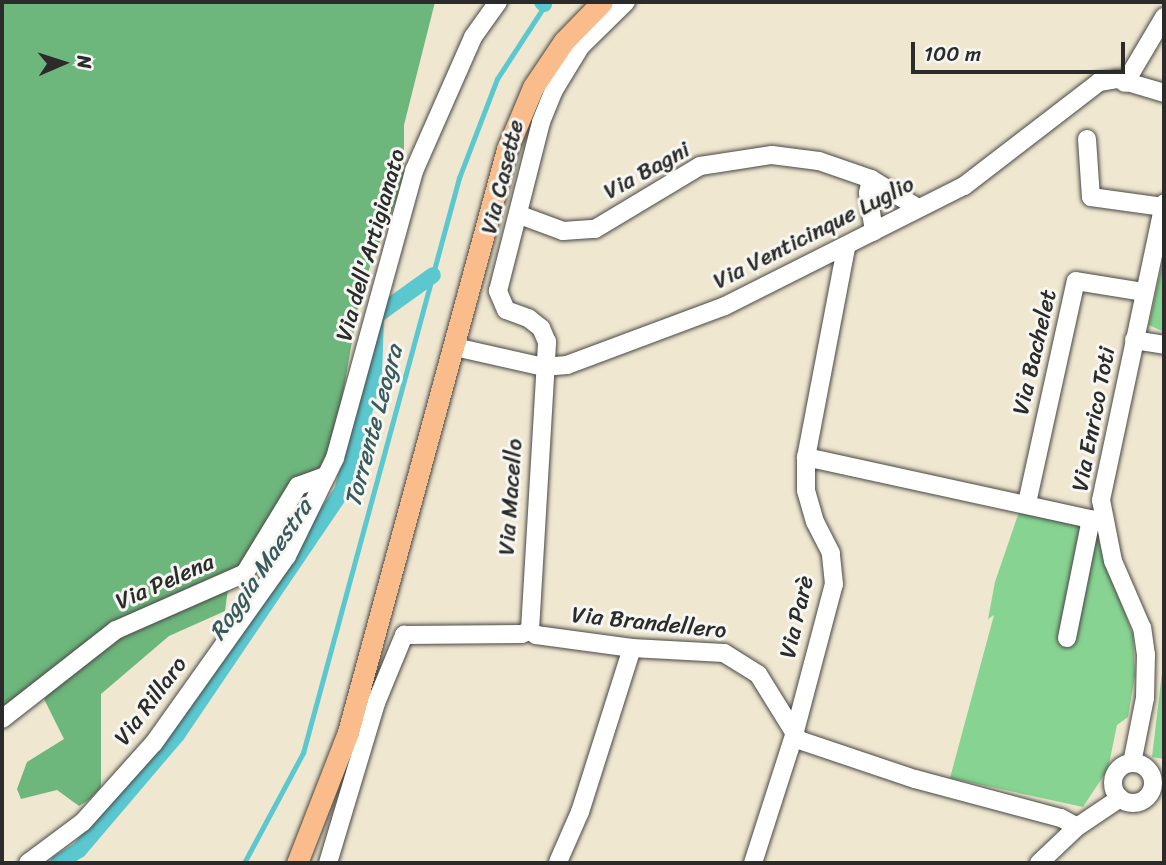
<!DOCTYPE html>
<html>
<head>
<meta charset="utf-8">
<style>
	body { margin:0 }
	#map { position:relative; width:1166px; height:865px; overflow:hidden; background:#efe7d0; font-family:Sriracha,sans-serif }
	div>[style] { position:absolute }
	.green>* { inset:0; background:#87d492 }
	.forest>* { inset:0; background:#6db67c }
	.stream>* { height:4.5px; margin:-2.25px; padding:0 2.25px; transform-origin:2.25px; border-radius:2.25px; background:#5bc8d0 }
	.canal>* { height:16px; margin:-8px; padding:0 8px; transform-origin:8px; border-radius:8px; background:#5bc8d0 }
	.roads { filter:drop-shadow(0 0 2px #484744) drop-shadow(0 0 2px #484744) }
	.minor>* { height:18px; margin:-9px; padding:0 9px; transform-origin:9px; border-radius:9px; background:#fff }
	.minor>.ring { margin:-9px; padding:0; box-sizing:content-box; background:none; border:18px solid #fff; border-radius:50% }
	.major>* { height:21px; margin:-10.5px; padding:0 10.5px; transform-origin:10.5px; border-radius:10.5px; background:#f9bc8a }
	span { translate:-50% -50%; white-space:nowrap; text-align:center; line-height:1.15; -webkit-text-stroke:6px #f6f6f2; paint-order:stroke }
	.street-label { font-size:23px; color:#2b2b2b }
	.water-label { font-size:24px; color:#395a5d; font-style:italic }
	.frame { position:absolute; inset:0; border:4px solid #2b2b2b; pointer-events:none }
	.north { position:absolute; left:28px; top:28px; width:70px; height:70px; -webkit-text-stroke:5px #f6f6f2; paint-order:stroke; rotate:87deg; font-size:19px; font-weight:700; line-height:28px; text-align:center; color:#2b2b2b }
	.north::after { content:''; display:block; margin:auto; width:24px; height:32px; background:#2b2b2b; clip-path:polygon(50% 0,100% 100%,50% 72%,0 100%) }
	.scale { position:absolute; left:911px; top:42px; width:214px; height:32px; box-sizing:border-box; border:4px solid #2b2b2b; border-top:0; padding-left:9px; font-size:21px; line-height:24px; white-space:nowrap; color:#2b2b2b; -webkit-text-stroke:5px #f6f6f2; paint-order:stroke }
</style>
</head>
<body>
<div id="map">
	<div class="green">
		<div style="clip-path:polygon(1164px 255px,1164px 332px,1149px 325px)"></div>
		<div style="clip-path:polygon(1020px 509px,1087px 524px,1095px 532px,1133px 635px,1135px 675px,1128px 717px,1117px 725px,1108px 769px,1083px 807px,950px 778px,994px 615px,988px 619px,995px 582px)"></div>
		<div style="clip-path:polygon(1164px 656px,1164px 759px,1152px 757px)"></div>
	</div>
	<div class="forest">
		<div style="clip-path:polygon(2px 2px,435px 2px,404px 125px,404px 180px,361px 290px,336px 433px,312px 496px,276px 509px,236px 577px,99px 632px,2px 722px)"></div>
		<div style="clip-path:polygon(228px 589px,225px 611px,169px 636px,101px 694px,101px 787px,90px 799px,79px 806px,57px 790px,21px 799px,17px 789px,27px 762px,64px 739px,44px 699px,94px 644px)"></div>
	</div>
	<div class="stream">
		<div style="left:244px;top:863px;width:125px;rotate:-61.8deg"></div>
		<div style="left:303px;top:753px;width:596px;rotate:-74.82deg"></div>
		<div style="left:459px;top:178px;width:106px;rotate:-69deg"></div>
		<div style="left:497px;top:79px;width:92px;rotate:-57deg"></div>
	</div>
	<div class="canal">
		<div style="left:542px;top:2px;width:3px;rotate:45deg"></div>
		<div style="left:58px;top:863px;width:25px;rotate:-32deg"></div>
		<div style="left:79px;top:850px;width:151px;rotate:-49.6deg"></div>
		<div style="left:177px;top:735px;width:295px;rotate:-55.9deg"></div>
		<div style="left:342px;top:491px;width:118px;rotate:-74.3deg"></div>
		<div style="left:374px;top:377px;width:61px;rotate:-88.1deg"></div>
		<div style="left:376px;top:316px;width:70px;rotate:-35.7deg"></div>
	</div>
	<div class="roads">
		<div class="minor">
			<div style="left:1125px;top:83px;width:77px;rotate:-59.4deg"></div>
			<div style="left:1087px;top:139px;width:58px;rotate:86.1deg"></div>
			<div style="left:1091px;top:197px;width:73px;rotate:7.9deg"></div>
			<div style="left:871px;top:179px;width:14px;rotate:102deg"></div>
			<div style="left:868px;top:193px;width:39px;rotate:81deg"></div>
			<div style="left:520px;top:215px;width:46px;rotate:20.4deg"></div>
			<div style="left:563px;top:231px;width:32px;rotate:-4deg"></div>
			<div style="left:595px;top:229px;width:122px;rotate:-31deg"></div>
			<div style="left:700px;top:166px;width:73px;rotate:-8.7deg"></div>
			<div style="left:772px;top:155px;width:47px;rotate:7.3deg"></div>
			<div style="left:819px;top:161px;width:55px;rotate:19.1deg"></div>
			<div style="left:871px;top:179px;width:55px;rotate:31.7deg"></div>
			<div style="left:846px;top:248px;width:213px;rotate:100.8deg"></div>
			<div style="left:806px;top:457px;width:304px;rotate:12.3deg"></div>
			<div style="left:1134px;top:340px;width:30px;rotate:9deg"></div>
			<div style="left:455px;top:347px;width:91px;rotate:12.7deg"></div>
			<div style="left:544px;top:367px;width:23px;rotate:-5deg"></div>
			<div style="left:567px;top:365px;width:169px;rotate:-20.5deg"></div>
			<div style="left:725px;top:306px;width:267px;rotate:-26.7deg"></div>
			<div style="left:964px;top:186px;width:170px;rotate:-37.6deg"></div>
			<div style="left:1099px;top:82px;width:18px;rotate:-9deg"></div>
			<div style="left:1117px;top:79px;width:49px;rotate:16.6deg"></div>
			<div style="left:1027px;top:503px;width:227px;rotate:-77.6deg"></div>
			<div style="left:1076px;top:281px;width:68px;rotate:9.3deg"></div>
			<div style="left:530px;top:630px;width:289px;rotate:-86.6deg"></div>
			<div style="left:547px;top:342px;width:15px;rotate:-113deg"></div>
			<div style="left:541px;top:328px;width:16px;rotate:-142deg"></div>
			<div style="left:528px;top:318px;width:23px;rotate:-160deg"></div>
			<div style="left:506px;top:310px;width:21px;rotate:-113deg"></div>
			<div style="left:498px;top:291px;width:174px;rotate:-75.7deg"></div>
			<div style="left:541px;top:122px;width:35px;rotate:-68deg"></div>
			<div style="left:554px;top:90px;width:52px;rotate:-58.5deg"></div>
			<div style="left:581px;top:46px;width:63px;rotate:-44.4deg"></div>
			<div style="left:1067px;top:638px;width:121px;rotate:-78.6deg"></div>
			<div style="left:2px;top:719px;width:145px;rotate:-38deg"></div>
			<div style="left:116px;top:630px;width:141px;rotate:-23.8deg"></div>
			<div style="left:245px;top:573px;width:102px;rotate:-58.7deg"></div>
			<div style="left:298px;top:486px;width:30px;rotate:-20deg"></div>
			<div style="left:1132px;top:763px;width:66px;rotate:-78.7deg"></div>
			<div style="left:1145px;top:698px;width:43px;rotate:-88.7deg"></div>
			<div style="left:1146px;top:655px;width:27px;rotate:-98deg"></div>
			<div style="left:1142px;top:628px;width:73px;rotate:-113.4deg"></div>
			<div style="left:1113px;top:561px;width:62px;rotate:-101.1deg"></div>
			<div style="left:1101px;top:500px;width:303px;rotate:-78deg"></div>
			<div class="ring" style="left:1113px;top:763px;width:22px;height:22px"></div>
			<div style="left:558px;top:862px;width:55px;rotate:-66.3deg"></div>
			<div style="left:580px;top:812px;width:172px;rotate:-72.4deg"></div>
			<div style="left:28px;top:863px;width:69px;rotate:-36.7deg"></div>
			<div style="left:83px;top:822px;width:106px;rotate:-48.1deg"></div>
			<div style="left:154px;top:743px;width:229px;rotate:-54.6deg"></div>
			<div style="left:287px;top:556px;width:109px;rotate:-63.9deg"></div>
			<div style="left:335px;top:458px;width:298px;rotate:-74.6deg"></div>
			<div style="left:414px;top:171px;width:146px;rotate:-66.2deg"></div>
			<div style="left:473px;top:37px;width:43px;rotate:-54.5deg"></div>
			<div style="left:328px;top:863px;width:167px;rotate:-73.3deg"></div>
			<div style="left:376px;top:703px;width:74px;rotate:-67.6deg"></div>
			<div style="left:404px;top:635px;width:118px;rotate:-0.5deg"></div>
			<div style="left:522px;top:634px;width:9px;rotate:-27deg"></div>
			<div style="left:530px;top:630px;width:8px;rotate:40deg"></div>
			<div style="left:536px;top:635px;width:97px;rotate:7.7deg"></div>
			<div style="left:632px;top:648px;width:92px;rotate:3.1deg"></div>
			<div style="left:724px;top:653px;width:40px;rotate:32deg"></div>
			<div style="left:758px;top:674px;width:78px;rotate:58.2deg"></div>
			<div style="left:799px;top:740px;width:122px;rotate:18.6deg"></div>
			<div style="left:915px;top:779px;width:151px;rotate:15deg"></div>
			<div style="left:1061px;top:818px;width:18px;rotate:29deg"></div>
			<div style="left:753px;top:863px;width:134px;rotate:-72.2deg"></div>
			<div style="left:794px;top:735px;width:156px;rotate:-75.2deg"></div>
			<div style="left:834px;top:584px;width:31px;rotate:-96deg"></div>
			<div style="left:831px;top:553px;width:35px;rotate:-117deg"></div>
			<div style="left:815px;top:522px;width:33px;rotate:-106deg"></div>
			<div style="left:806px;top:490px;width:33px;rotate:-90deg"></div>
			<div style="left:1039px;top:863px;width:52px;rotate:-43.5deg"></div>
			<div style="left:1077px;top:827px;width:52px;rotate:-34deg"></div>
		</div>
		<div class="major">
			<div style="left:297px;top:863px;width:141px;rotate:-68.7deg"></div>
			<div style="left:348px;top:732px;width:604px;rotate:-74.74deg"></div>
			<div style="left:507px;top:149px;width:67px;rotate:-67.2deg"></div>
			<div style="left:533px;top:87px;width:55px;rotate:-56deg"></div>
			<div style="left:564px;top:41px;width:54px;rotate:-45.7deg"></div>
		</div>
	</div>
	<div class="street-label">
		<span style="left:647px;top:171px;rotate:-29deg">Via Bagni</span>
		<span style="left:503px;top:177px;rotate:-76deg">Via Casette</span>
		<span style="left:814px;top:233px;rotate:-27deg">Via Venticinque Luglio</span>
		<span style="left:371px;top:245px;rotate:-74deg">Via dell'Artigianato</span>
		<span style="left:1035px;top:352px;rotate:-77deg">Via Bachelet</span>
		<span style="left:1094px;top:419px;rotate:-79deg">Via Enrico Toti</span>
		<span style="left:511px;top:497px;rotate:-86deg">Via Macello</span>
		<span style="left:165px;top:582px;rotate:-24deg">Via Pelena</span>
		<span style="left:797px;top:617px;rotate:-77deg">Via Parè</span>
		<span style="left:649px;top:623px;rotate:6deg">Via Brandellero</span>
		<span style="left:151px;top:701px;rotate:-53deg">Via Rillaro</span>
	</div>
	<div class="water-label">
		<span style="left:374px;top:426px;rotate:-75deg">Torrente Leogra</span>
		<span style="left:261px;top:570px;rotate:-56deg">Roggia Maestra</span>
	</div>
	<div class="frame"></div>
	<div class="north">N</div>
	<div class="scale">100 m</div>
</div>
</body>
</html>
